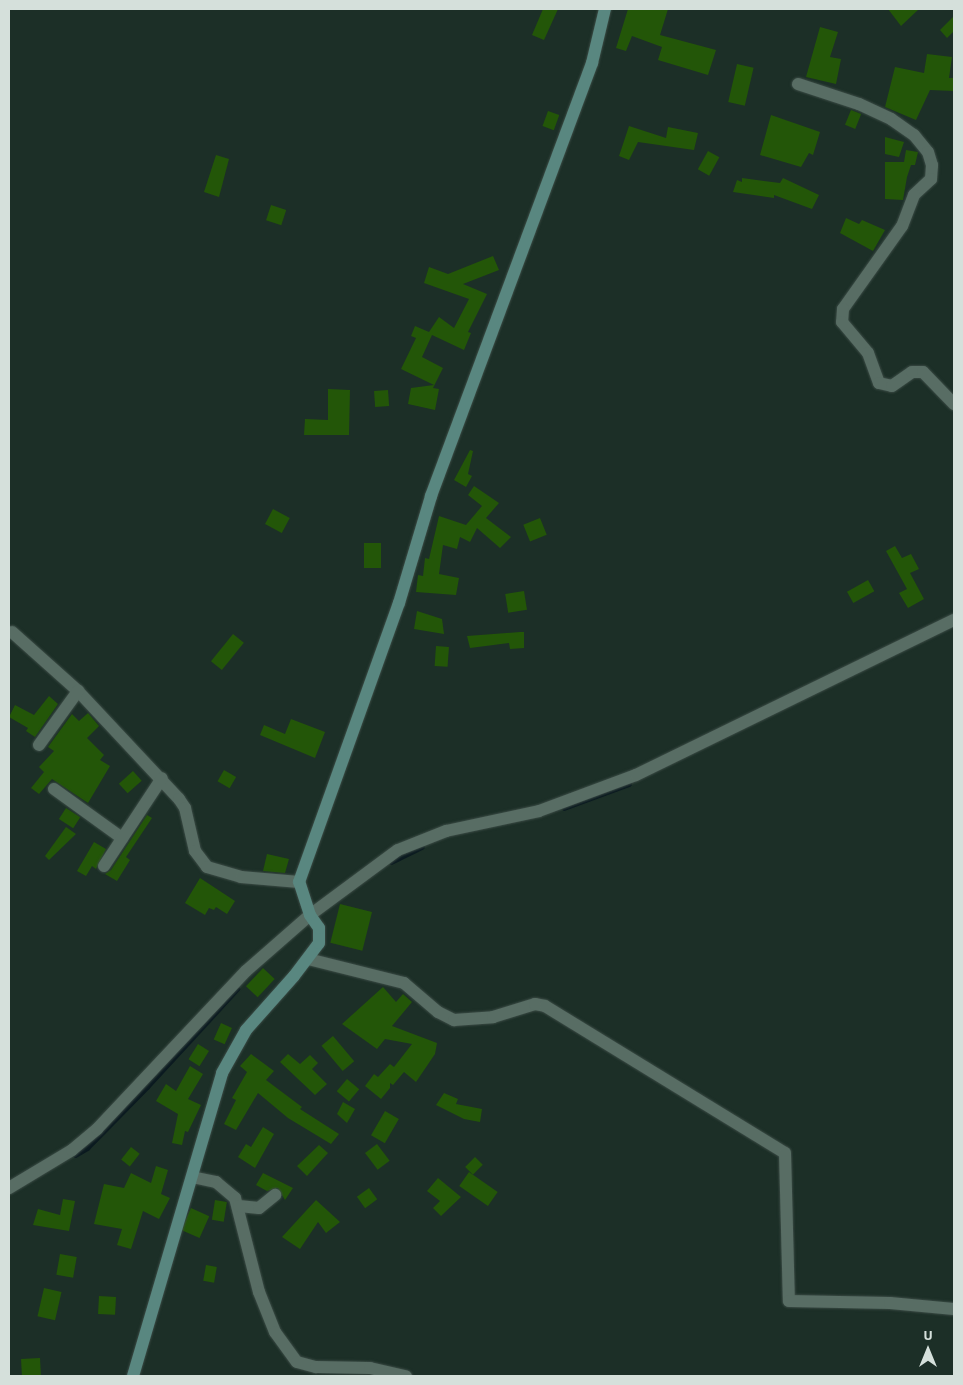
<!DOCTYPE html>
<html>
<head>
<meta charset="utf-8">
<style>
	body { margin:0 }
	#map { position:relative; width:963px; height:1385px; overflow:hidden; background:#1c2f27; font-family:"Titillium Web",sans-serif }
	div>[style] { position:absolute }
	.stream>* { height:4.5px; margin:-2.25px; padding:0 2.25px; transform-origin:2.25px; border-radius:2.25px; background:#0b1a20 }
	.building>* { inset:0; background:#235608; transform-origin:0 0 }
	.roads { filter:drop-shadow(0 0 1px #3b4b45) drop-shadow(0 0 1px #3b4b45) }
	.minor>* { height:12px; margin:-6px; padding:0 6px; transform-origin:6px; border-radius:6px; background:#586d64 }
	.secondary>* { height:12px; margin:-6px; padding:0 6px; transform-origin:6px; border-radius:6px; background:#598780 }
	span { translate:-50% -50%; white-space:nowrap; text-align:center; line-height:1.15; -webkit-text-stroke:4px #1c2f27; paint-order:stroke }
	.frame { position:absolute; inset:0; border:10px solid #d5e0db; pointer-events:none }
	.north { position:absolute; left:903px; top:1325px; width:50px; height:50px; -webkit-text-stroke:4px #1c2f27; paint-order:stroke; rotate:0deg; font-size:14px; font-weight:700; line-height:20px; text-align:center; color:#d5e0db }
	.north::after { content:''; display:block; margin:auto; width:18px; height:22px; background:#d5e0db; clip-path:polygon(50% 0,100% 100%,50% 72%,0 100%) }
</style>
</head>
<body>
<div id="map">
	<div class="stream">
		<div style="left:564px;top:808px;width:69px;rotate:-20.3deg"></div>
		<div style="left:391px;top:862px;width:34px;rotate:-26deg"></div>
		<div style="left:75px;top:1155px;width:14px;rotate:-30deg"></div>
		<div style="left:87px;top:1148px;width:86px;rotate:-45.5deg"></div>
		<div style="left:147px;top:1087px;width:133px;rotate:-47.4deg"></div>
	</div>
	<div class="building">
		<div style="clip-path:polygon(543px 9px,558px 9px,544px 40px,532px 35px)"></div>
		<div style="clip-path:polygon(628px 9px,668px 9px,660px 35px,716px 50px,708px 75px,658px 60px,662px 47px,632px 36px,626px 51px,616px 48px)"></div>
		<div style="clip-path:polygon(888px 9px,919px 9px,901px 26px)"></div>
		<div style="clip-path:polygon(954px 16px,954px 31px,947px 38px,940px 30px)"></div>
		<div style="clip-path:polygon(820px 27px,838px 32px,830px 57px,841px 59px,836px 84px,806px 77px)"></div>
		<div style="clip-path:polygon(927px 54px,952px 57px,949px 78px,954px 78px,954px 91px,930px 90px,916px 120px,885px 107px,895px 67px,924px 73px)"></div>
		<div style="left:737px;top:64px;width:17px;height:39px;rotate:13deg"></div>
		<div style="left:851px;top:110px;width:11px;height:16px;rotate:22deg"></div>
		<div style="left:548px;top:111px;width:12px;height:16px;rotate:20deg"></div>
		<div style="clip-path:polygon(771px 115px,820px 132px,813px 155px,809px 153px,801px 167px,760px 155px)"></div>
		<div style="clip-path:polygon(629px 126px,666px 138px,668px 127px,698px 133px,694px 150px,638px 142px,629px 160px,619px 156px)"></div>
		<div style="clip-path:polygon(885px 137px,904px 142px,899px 157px,885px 154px)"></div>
		<div style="clip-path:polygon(906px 150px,918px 152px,915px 165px,911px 165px,907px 177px,903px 200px,885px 199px,885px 162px,904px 162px)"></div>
		<div style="left:708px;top:151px;width:13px;height:21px;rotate:29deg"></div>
		<div style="clip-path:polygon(216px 155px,229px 159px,219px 197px,204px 192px)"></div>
		<div style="clip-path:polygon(742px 178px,780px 183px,783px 178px,819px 195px,812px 209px,774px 195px,774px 198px,733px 192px,737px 180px,742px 182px)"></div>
		<div style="left:271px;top:205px;width:16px;height:16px;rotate:18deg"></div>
		<div style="clip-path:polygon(846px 218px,859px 224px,862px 220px,885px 230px,873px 251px,840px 233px)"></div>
		<div style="clip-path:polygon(493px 256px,499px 270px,463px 284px,487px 294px,468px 332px,471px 333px,464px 350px,432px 335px,422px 357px,443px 368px,433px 388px,439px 389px,435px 410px,408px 404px,411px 388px,434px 385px,401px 369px,416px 338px,411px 336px,415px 326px,429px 332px,439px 317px,454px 328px,469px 299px,424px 283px,429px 267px,448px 274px)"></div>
		<div style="clip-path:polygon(328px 389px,350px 390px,349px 435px,304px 435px,305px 419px,328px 420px)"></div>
		<div style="left:388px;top:390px;width:16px;height:14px;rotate:86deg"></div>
		<div style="clip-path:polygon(470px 450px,473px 451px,468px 474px,472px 476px,466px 487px,454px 480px)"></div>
		<div style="clip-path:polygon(474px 486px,499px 503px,486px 518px,511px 537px,500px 548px,477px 528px,470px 542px,460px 537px,457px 549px,443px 545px,439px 574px,459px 578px,456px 595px,416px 592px,418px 575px,423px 576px,425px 558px,429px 559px,439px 516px,466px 525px,482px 506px,468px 495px)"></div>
		<div style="left:273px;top:509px;width:19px;height:17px;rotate:28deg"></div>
		<div style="left:540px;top:518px;width:18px;height:18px;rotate:68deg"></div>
		<div style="left:364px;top:543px;width:17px;height:25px"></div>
		<div style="clip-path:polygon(895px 546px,902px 558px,911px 554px,919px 569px,910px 573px,924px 599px,908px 608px,899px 593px,907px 589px,886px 551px)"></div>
		<div style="left:868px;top:580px;width:13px;height:24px;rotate:61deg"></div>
		<div style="left:524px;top:591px;width:19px;height:19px;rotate:81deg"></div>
		<div style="clip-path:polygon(417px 611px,442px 619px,444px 634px,414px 629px)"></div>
		<div style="clip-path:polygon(520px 632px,524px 632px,524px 648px,510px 649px,509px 643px,470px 648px,467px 636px)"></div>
		<div style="left:233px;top:634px;width:14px;height:35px;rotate:39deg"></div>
		<div style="left:436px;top:646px;width:13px;height:20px;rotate:4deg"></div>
		<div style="clip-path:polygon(49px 696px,58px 704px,35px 737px,26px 731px,28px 728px,9px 717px,15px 705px,34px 715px)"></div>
		<div style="clip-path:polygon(88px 713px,99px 726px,87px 738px,104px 755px,100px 760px,110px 766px,88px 803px,52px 779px,39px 794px,31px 788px,44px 772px,39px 767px,54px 751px,48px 747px,72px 714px,79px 721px)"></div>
		<div style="clip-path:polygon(291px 719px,325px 732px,315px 758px,260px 735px,264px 725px,285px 734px)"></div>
		<div style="left:224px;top:770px;width:14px;height:13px;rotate:30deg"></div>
		<div style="left:133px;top:771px;width:13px;height:19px;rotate:48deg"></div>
		<div style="left:66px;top:808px;width:17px;height:13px;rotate:33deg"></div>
		<div style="clip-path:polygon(147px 815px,152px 818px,126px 857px,130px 860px,117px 881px,105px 874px,111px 870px)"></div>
		<div style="clip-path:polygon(66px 827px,76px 834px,49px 860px,45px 856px)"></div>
		<div style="clip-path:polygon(94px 842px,106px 849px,96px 869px,92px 866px,86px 876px,77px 871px)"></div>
		<div style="clip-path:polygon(267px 854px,289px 859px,285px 873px,263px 871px)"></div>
		<div style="clip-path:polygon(200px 878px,235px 901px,227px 914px,216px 907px,214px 910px,209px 908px,205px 915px,185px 903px)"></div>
		<div style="left:340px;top:904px;width:33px;height:40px;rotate:14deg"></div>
		<div style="left:263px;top:968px;width:16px;height:25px;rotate:43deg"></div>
		<div style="clip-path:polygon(383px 987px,396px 1002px,403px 994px,412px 1002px,392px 1026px,437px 1043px,435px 1054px,416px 1082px,404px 1072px,393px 1085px,390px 1083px,390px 1088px,381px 1099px,365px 1086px,374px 1074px,378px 1077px,390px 1064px,394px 1067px,412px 1044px,385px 1039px,377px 1049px,342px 1024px)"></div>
		<div style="left:221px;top:1023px;width:12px;height:18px;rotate:24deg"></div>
		<div style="left:333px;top:1036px;width:33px;height:15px;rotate:50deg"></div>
		<div style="left:198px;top:1044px;width:13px;height:18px;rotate:32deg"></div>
		<div style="clip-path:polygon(251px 1054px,274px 1071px,266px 1080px,302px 1107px,300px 1109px,339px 1134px,331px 1144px,288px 1118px,258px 1093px,236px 1130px,224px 1124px,236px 1100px,232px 1098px,247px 1072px,240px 1066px)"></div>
		<div style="clip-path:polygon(288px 1054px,300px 1064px,310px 1055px,318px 1063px,312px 1069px,327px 1084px,315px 1095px,280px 1062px)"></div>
		<div style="clip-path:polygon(190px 1066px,203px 1074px,188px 1099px,201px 1105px,188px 1132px,185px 1131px,182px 1145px,172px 1143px,178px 1114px,156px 1101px,166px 1084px,176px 1091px)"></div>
		<div style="left:347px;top:1079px;width:16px;height:16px;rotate:40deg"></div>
		<div style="clip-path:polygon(444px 1093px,458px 1099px,456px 1104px,482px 1109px,480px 1122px,464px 1119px,436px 1105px)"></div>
		<div style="clip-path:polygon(343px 1102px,355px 1109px,347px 1123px,337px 1114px)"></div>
		<div style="left:385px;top:1111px;width:16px;height:28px;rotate:30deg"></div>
		<div style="clip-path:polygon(263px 1127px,274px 1134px,255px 1168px,238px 1157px,246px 1144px,251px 1147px)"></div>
		<div style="left:377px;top:1144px;width:21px;height:15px;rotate:53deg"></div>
		<div style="clip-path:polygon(319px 1145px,328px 1153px,307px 1176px,297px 1166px)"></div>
		<div style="left:131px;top:1147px;width:11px;height:16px;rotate:38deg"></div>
		<div style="left:475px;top:1157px;width:11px;height:14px;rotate:45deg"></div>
		<div style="clip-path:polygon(156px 1166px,168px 1170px,161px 1194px,170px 1198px,159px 1219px,143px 1211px,131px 1249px,117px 1245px,122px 1229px,94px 1224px,104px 1184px,124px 1188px,131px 1173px,151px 1183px)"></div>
		<div style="left:469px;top:1172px;width:35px;height:17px;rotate:35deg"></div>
		<div style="clip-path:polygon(263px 1173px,293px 1188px,285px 1200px,278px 1188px,267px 1191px,256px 1185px)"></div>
		<div style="clip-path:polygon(438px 1178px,461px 1197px,441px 1216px,433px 1208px,440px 1201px,427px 1191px)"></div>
		<div style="left:369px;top:1188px;width:14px;height:15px;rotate:54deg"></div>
		<div style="clip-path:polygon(63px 1199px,75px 1201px,69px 1231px,33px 1225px,38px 1209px,60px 1215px)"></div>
		<div style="left:215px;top:1200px;width:12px;height:20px;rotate:9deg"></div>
		<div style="clip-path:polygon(316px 1200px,340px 1222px,326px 1233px,318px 1222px,300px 1249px,282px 1237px)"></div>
		<div style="left:191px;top:1208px;width:20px;height:24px;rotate:24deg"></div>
		<div style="left:60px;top:1254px;width:17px;height:21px;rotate:10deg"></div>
		<div style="left:206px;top:1265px;width:11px;height:16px;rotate:10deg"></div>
		<div style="left:44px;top:1288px;width:18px;height:29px;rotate:13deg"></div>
		<div style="left:99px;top:1296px;width:17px;height:18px;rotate:3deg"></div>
		<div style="left:40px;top:1358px;width:18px;height:19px;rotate:87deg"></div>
	</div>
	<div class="roads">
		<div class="minor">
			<div style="left:798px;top:84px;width:64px;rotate:18.2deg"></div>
			<div style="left:859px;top:104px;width:35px;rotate:25deg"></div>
			<div style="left:891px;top:119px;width:28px;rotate:35deg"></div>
			<div style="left:914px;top:135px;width:22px;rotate:51deg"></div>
			<div style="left:928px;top:152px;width:14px;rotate:73deg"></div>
			<div style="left:932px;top:165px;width:14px;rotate:94deg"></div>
			<div style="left:931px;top:179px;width:23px;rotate:137deg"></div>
			<div style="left:914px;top:195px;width:33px;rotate:111deg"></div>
			<div style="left:902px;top:226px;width:102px;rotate:125.4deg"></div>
			<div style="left:843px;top:309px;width:13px;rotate:94deg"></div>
			<div style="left:842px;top:322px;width:40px;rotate:50deg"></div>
			<div style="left:868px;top:353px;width:32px;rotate:70deg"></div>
			<div style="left:879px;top:383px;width:13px;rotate:13deg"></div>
			<div style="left:892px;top:386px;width:24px;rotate:-35deg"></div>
			<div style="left:912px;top:372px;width:11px"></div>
			<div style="left:923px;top:372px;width:45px;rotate:45.9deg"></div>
			<div style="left:12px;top:632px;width:89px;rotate:41.8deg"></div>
			<div style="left:78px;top:691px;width:148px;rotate:46.9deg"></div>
			<div style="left:179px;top:799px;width:11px;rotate:56deg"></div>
			<div style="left:185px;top:808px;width:44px;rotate:76.9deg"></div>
			<div style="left:195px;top:851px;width:20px;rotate:53deg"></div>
			<div style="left:207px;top:867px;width:35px;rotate:16deg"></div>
			<div style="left:241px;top:877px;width:58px;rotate:4.9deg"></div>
			<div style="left:39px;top:745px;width:67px;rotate:-54.2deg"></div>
			<div style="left:54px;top:789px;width:84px;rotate:35.8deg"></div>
			<div style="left:104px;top:866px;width:105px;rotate:-56.6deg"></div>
			<div style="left:308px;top:959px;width:99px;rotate:14deg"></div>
			<div style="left:404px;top:983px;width:45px;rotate:40.5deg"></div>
			<div style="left:438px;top:1012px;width:18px;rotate:27deg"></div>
			<div style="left:454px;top:1020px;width:39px;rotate:-4deg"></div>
			<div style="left:493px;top:1017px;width:44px;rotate:-17.2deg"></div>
			<div style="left:535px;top:1004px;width:10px;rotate:11deg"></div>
			<div style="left:545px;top:1006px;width:281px;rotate:31.5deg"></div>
			<div style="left:785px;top:1153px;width:148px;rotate:88.5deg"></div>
			<div style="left:789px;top:1301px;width:101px;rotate:1.1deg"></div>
			<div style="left:890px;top:1303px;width:64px;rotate:5.4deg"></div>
			<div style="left:192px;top:1177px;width:25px;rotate:12deg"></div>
			<div style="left:216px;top:1182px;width:25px;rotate:40deg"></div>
			<div style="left:235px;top:1198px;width:97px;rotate:75.7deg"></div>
			<div style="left:259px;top:1292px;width:43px;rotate:68.2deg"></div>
			<div style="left:275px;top:1332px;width:37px;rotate:54deg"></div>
			<div style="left:297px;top:1362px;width:20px;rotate:15deg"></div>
			<div style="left:316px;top:1367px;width:54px;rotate:1.1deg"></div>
			<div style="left:370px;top:1368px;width:37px;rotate:13deg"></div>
			<div style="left:9px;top:1188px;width:74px;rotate:-31.1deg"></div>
			<div style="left:72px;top:1150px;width:33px;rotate:-40deg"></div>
			<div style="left:97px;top:1129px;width:217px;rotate:-46.7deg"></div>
			<div style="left:246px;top:971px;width:85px;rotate:-41.2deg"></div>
			<div style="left:310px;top:915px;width:109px;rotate:-36.5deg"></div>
			<div style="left:398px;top:850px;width:52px;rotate:-21.6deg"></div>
			<div style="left:446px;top:831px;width:95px;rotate:-12.1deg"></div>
			<div style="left:539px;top:811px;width:103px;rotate:-20.4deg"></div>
			<div style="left:636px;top:775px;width:354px;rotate:-26deg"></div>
			<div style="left:239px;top:1206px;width:20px;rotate:6deg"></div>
			<div style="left:259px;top:1208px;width:21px;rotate:-39deg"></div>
		</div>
		<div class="secondary">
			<div style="left:133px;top:1376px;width:316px;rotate:-73.6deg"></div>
			<div style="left:222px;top:1073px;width:49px;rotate:-60.8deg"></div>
			<div style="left:246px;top:1030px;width:72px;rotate:-48.4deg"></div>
			<div style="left:294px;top:976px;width:41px;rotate:-52.9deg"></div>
			<div style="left:319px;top:943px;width:15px;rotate:-90deg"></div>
			<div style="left:319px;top:928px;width:16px;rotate:-125deg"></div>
			<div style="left:310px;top:915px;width:35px;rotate:-108deg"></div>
			<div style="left:299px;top:882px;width:296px;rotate:-70.3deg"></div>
			<div style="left:399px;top:603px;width:112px;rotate:-73.3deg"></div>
			<div style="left:431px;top:496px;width:462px;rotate:-69.6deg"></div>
			<div style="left:592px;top:63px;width:56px;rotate:-76.5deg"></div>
		</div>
	</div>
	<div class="frame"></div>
	<div class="north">U</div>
</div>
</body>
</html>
